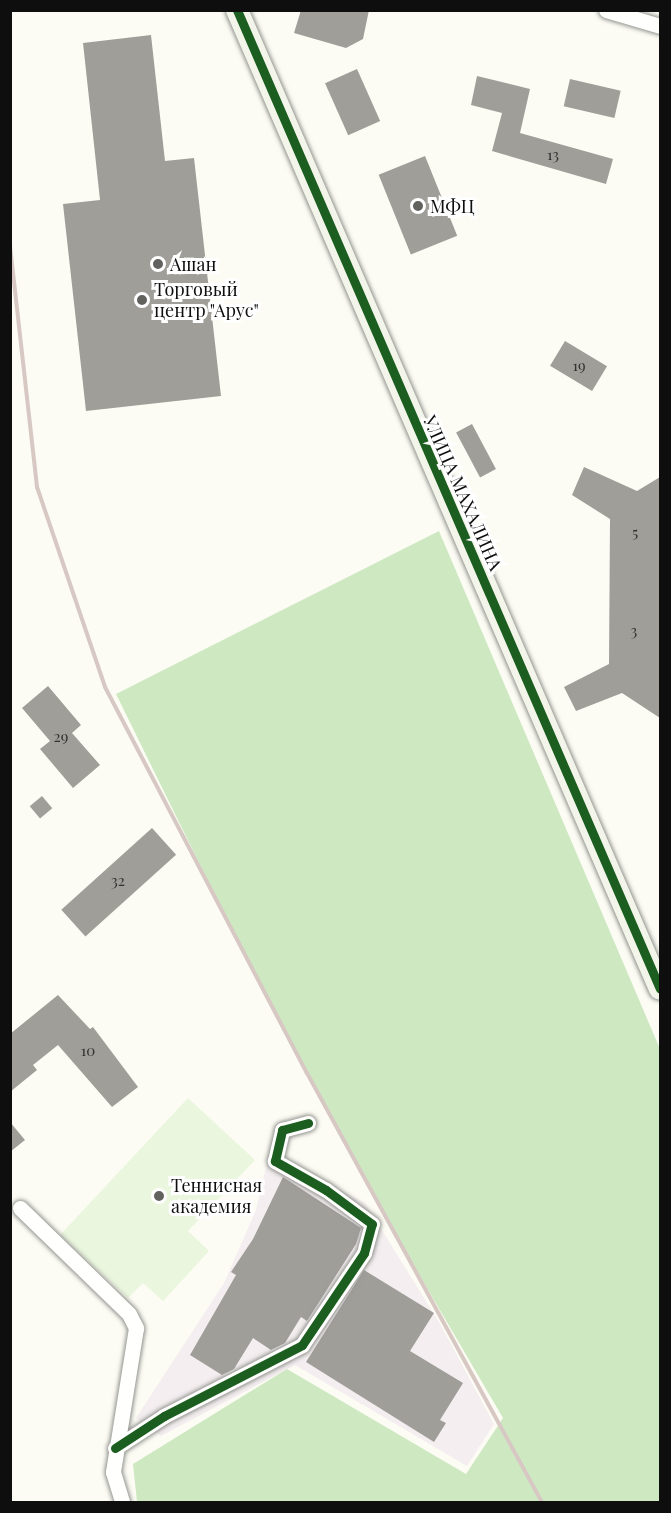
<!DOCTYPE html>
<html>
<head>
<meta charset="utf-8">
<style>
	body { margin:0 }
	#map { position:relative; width:671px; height:1513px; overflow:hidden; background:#fcfcf4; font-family:"Playfair Display",serif }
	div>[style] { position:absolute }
	.industrial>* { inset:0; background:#f4eef0 }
	.forest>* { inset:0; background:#cee9c2 }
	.pitch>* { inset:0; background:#eaf6dd }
	.building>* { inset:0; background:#9f9e99; transform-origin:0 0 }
	.roads { filter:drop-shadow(0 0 2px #959592) drop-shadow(0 0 2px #959592) }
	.street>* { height:15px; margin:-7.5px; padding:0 7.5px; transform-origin:7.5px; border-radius:7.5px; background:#fffffd }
	.secondary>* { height:22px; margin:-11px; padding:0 11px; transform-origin:11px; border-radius:11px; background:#f4f5ea }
	.rail>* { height:4px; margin:-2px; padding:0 2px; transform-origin:2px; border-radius:2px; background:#d7c8c4 }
	.cycleway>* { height:9px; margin:-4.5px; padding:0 4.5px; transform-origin:4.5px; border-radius:4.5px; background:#1b5e20 }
	.dots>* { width:16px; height:16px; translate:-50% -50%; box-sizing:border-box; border:3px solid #fff; border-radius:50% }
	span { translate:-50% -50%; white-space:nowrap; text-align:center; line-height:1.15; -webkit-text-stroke:6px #fff; paint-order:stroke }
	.number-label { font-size:15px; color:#323231 }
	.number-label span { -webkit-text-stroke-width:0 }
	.poi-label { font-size:18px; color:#0e0e0e }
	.left { translate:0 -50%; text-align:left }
	.street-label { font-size:18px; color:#0e0e0e }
	.frame { position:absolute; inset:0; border:12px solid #0e0e0e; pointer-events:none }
</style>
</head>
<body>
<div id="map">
	<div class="industrial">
		<div style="clip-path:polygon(269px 1154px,365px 1203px,439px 1322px,494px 1424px,467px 1466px,295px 1365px,161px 1436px,136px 1418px,224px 1283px,256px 1210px)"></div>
	</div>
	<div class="forest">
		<div style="clip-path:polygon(439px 531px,660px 1049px,660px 1502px,137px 1502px,133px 1464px,287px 1369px,466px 1474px,503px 1418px,393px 1230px,265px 997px,116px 694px)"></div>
	</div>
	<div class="pitch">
		<div style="clip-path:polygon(188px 1098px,255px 1160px,188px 1231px,209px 1251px,163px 1301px,143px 1283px,128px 1298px,60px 1235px)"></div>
	</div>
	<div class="building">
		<div style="clip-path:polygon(301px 10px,369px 10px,363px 39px,346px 48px,294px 33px)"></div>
		<div style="clip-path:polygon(151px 35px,165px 161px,194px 158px,221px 396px,86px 411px,63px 204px,100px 200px,83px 43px)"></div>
		<div style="left:357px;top:69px;width:57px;height:35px;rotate:66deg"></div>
		<div style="clip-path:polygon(477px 76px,530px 89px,520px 133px,613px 159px,606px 184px,492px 151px,502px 113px,471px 105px)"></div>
		<div style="left:570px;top:79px;width:52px;height:28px;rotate:13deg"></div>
		<div style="left:425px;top:156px;width:86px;height:50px;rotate:68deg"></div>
		<div style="left:565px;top:341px;width:49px;height:29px;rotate:31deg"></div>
		<div style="left:472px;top:424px;width:51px;height:18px;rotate:62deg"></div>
		<div style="clip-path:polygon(584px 467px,637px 491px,660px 477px,660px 718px,622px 693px,576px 711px,564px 687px,609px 664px,610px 519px,572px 495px)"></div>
		<div style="clip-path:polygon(48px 686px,81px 725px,72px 733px,100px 765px,73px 788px,40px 749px,50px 741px,22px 708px)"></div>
		<div style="left:42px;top:796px;width:16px;height:16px;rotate:50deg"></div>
		<div style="left:152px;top:828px;width:36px;height:122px;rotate:48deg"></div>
		<div style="clip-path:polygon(58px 995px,90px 1029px,93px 1027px,138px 1087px,112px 1107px,58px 1045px,33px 1065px,37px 1070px,10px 1092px,10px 1034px)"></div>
		<div style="clip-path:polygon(10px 1122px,25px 1140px,10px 1152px)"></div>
		<div style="clip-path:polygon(283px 1177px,361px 1228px,356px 1244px,307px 1321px,301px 1317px,285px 1343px,271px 1350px,253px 1338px,234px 1369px,222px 1375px,190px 1355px,236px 1275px,231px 1272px,253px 1239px)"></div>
		<div style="clip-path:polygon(364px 1270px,434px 1313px,410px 1351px,463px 1383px,440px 1420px,446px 1423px,434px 1442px,306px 1362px)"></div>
	</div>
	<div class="roads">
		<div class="street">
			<div style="left:606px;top:10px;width:56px;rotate:16.5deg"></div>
			<div style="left:20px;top:1208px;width:152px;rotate:44.2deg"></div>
			<div style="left:129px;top:1314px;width:16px;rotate:63deg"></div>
			<div style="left:136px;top:1328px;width:146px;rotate:99.1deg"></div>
			<div style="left:113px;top:1472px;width:31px;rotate:73deg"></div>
			<div style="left:115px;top:1448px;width:59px;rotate:-33.1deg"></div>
			<div style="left:164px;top:1416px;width:155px;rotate:-27.2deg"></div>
			<div style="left:302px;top:1345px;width:111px;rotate:-56deg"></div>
			<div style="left:364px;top:1253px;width:30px;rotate:-75deg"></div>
			<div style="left:372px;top:1224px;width:57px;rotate:-143.5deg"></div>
			<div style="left:326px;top:1190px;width:59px;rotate:-150.4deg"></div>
			<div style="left:275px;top:1161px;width:32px;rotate:-77deg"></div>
			<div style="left:282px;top:1130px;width:27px;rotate:-15deg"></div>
		</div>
		<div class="secondary">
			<div style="left:237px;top:10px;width:1066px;rotate:66.63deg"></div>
		</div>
	</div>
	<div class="rail">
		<div style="left:10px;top:246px;width:243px;rotate:83.6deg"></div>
		<div style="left:37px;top:487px;width:211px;rotate:71.2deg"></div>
		<div style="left:105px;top:687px;width:436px;rotate:62.4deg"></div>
		<div style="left:307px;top:1073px;width:489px;rotate:61.3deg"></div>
	</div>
	<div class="cycleway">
		<div style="left:237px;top:10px;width:1066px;rotate:66.63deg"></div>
		<div style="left:115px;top:1448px;width:59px;rotate:-33.1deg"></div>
		<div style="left:164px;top:1416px;width:155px;rotate:-27.2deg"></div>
		<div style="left:302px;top:1345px;width:111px;rotate:-56deg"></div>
		<div style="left:364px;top:1253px;width:30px;rotate:-75deg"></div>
		<div style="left:372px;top:1224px;width:57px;rotate:-143.5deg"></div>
		<div style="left:326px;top:1190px;width:59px;rotate:-150.4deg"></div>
		<div style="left:275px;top:1161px;width:32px;rotate:-77deg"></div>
		<div style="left:282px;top:1130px;width:27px;rotate:-15deg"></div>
	</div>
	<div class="dots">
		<div style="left:418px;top:206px;background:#61615e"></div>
		<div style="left:158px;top:264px;background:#61615e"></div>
		<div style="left:142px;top:300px;background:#61615e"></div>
		<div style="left:159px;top:1196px;background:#61615e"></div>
	</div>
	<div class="number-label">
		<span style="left:553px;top:155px">13</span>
		<span style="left:579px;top:366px">19</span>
		<span style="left:635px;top:533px">5</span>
		<span style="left:634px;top:631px">3</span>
		<span style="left:61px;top:737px">29</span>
		<span style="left:118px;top:881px">32</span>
		<span style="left:88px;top:1051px">10</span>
	</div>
	<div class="poi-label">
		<span class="left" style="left:430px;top:206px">МФЦ</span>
		<span class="left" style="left:170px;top:264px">Ашан</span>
		<span class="left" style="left:154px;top:300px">Торговый<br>центр "Арус"</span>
		<span class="left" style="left:171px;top:1196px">Теннисная<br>академия</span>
	</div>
	<div class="street-label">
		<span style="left:463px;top:493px;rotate:66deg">УЛИЦА МАХАЛИНА</span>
	</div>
	<div class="frame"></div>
</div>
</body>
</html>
